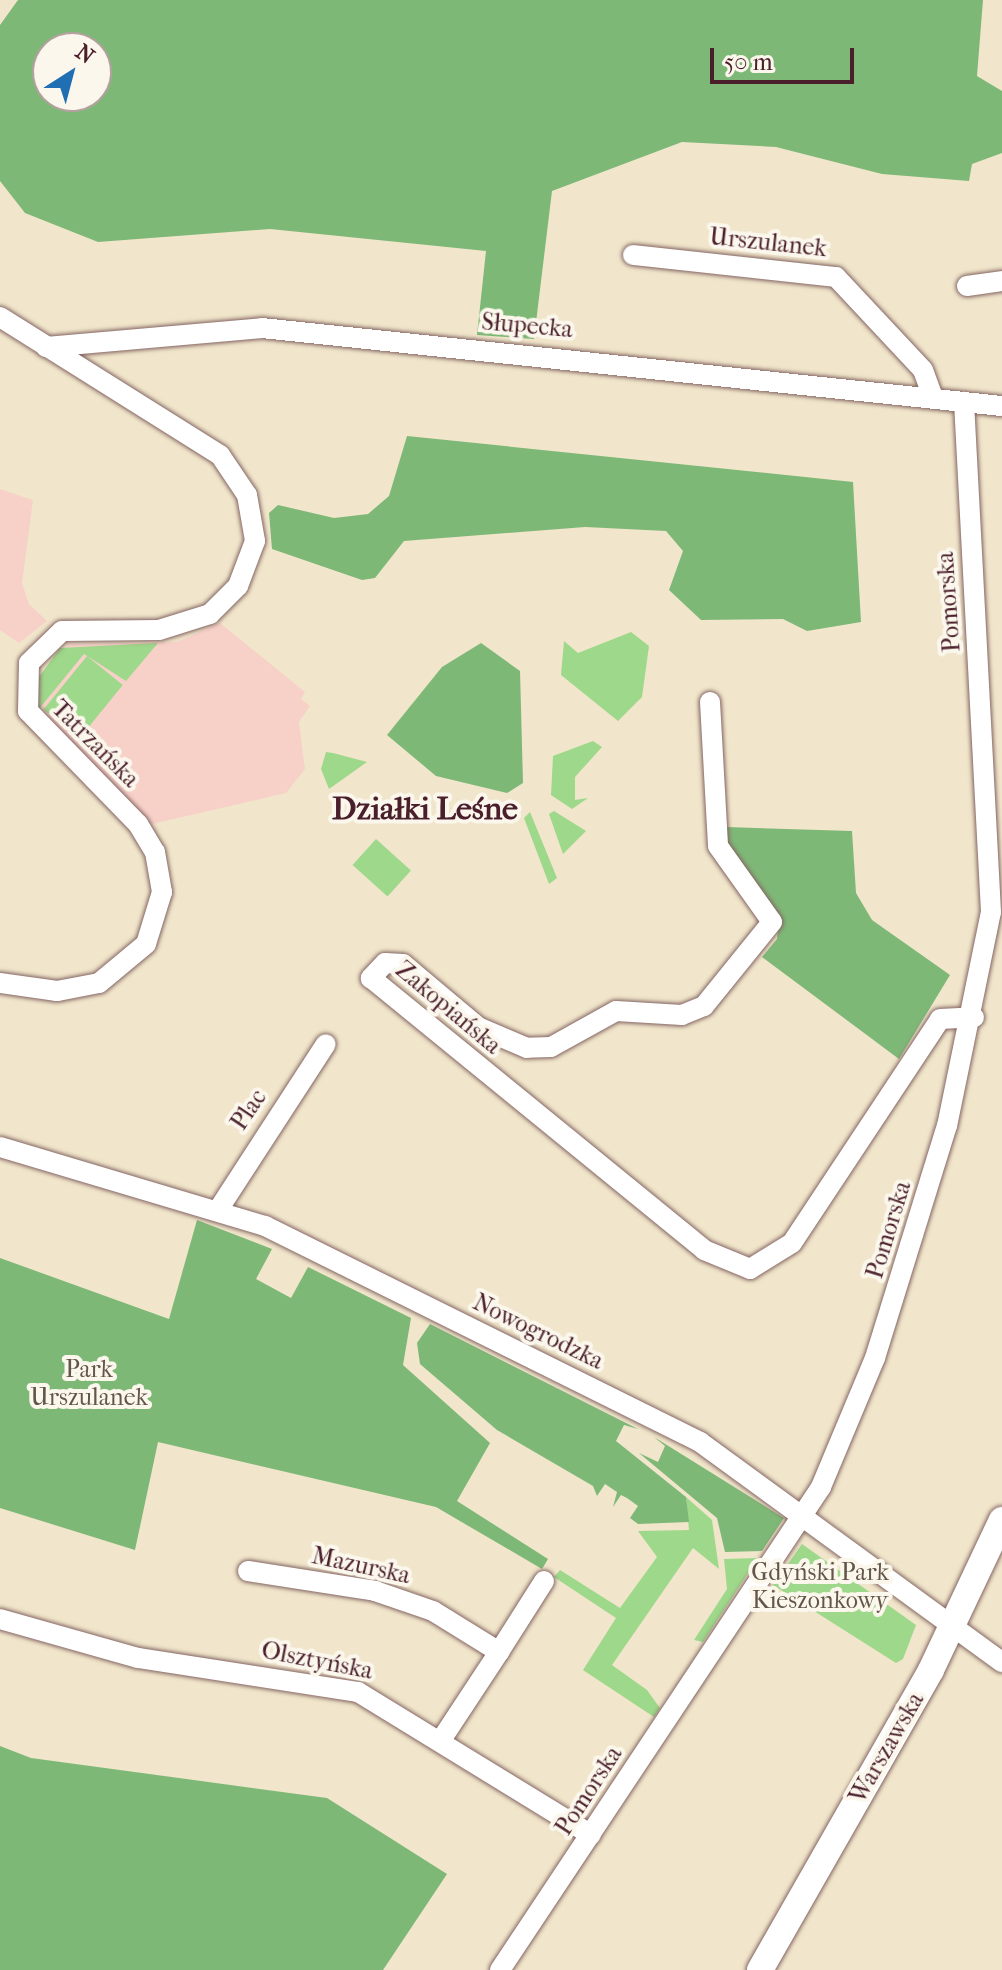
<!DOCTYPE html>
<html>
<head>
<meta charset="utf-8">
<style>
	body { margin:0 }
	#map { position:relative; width:1002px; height:1970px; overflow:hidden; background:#f1e6cb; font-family:"IM FELL French Canon",serif }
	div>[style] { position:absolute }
	.built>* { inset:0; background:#f7d1c8 }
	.green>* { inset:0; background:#9ed88b; transform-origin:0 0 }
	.forest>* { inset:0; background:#7eb877 }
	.roads { filter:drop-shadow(0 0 2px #846563) drop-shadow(0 0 2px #846563) }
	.minor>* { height:20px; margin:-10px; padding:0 10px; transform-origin:10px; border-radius:10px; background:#fff }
	.tertiary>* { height:26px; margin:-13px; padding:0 13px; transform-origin:13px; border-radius:13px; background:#fff }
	span { translate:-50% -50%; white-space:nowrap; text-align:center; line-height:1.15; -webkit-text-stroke:8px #fbf7ec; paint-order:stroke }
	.street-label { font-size:24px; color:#4a1f2b }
	.park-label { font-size:24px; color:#635648 }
	.district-label { font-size:32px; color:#4a1f2b; font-weight:700 }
	.north { position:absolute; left:32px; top:32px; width:80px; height:80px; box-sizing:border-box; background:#fbf7ec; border:2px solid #b4a19f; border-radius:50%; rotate:36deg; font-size:22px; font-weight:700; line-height:32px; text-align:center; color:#4a1f2b }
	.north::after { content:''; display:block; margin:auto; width:28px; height:36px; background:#1f6fb2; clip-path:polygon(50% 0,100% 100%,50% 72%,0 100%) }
	.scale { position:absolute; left:710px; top:48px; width:144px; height:36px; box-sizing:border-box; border:4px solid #4a1f2b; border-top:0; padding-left:10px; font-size:24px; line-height:28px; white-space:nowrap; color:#4a1f2b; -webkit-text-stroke:6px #fbf7ec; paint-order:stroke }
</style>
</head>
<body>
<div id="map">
	<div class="built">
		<div style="clip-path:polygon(0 489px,33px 500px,22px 583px,29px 604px,47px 621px,19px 643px,0 630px)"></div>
		<div style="clip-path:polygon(220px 623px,305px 692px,301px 699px,310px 706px,299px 722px,305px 769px,286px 793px,152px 824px,44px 716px,39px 677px,69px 644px,177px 642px)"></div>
	</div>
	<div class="green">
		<div style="clip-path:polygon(631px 632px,649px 646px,642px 697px,618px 721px,561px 675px,564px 641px,578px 653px)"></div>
		<div style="clip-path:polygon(158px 643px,126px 681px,84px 654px,39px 709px,39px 677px,60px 648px)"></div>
		<div style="left:87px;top:656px;width:46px;height:69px;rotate:39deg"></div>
		<div style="clip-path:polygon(593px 741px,602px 747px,575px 777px,575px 800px,588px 798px,572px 809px,551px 795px,553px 756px)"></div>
		<div style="clip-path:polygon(326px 752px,333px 753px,367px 762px,329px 789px,321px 769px)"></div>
		<div style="clip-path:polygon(554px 811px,586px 831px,563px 854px,549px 814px)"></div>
		<div style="clip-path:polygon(530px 812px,557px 878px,549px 884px,524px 818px)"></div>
		<div style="left:376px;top:839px;width:47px;height:35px;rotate:42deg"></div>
		<div style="clip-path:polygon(686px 1497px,712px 1520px,719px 1569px,693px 1548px,612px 1665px,647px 1690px,660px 1708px,654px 1717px,583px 1670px,616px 1618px,554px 1577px,560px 1570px,620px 1608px,657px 1557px,638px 1531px,689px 1530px)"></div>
		<div style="clip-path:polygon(802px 1544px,916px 1625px,903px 1659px,896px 1663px,773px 1585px)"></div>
		<div style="clip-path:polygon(758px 1558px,703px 1642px,694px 1640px,727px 1589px,724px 1559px)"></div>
	</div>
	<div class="forest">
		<div style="clip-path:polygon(evenodd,18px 0,983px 0,977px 76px,1002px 91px,1002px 153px,972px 164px,969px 181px,882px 174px,776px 147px,682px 142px,552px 191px,534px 339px,477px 335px,486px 251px,270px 229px,98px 242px,25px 213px,0 181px,0 25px,18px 0,48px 48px,96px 48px,96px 96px,48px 96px,48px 48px)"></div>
		<div style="clip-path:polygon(407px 436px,853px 482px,861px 622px,807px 631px,783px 619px,701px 620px,669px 590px,683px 551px,666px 531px,585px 527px,404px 541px,375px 578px,362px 580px,272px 549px,269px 513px,278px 505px,334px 518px,368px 514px,389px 496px)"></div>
		<div style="clip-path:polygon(481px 643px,520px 671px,523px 783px,507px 793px,436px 776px,387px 735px,442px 667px)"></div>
		<div style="clip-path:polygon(726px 827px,852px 831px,856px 893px,872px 920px,950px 975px,899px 1059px,762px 957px,777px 939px,779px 919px,729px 851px)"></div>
		<div style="clip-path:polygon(197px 1220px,272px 1249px,256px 1279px,291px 1298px,308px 1267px,411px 1318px,403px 1365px,490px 1443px,457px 1501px,548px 1559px,542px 1569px,436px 1507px,158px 1442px,135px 1550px,0 1508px,0 1258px,169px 1319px)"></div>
		<div style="clip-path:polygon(430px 1324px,638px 1429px,624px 1425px,616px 1441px,686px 1497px,689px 1522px,638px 1524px,630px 1518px,638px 1506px,627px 1498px,621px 1495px,613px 1507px,617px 1492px,605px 1484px,597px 1496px,593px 1486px,497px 1430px,420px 1364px,417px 1343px)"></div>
		<div style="clip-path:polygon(654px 1437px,784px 1518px,762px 1551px,725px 1552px,717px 1518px,639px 1453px,658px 1462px,665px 1446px)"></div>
		<div style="clip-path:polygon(0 1746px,31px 1758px,327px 1798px,447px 1874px,383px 1970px,0 1970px)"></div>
	</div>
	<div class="roads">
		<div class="minor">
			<div style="left:633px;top:255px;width:204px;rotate:6.2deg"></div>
			<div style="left:836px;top:277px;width:127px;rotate:46.9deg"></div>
			<div style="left:923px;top:370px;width:30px;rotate:70deg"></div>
			<div style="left:967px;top:286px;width:35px;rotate:-8deg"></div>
			<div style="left:0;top:317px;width:260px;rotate:32.1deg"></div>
			<div style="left:220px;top:455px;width:48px;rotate:56deg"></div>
			<div style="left:247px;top:495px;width:47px;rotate:80.1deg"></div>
			<div style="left:255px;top:541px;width:48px;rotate:110.7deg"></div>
			<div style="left:238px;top:586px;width:40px;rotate:135deg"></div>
			<div style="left:210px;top:614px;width:53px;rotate:162.6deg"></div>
			<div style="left:159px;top:630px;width:97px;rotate:179.4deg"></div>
			<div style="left:62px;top:631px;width:46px;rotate:135.9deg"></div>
			<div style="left:29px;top:663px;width:48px;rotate:91.2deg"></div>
			<div style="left:28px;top:711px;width:158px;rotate:45.8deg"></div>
			<div style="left:138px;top:824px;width:33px;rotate:59deg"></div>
			<div style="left:155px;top:852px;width:41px;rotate:80.1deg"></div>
			<div style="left:162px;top:892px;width:54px;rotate:107.1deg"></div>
			<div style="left:146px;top:944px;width:61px;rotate:140.3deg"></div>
			<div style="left:99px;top:983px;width:43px;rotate:169.2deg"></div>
			<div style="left:57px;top:991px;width:58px;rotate:-172deg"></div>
			<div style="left:46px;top:347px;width:217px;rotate:-5deg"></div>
			<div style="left:262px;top:328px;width:744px;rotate:6.02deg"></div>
			<div style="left:710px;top:702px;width:144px;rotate:86.8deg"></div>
			<div style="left:718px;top:846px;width:93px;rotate:54.6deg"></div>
			<div style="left:772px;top:922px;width:108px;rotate:129deg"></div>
			<div style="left:704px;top:1006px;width:24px;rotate:158deg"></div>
			<div style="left:682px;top:1015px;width:66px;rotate:-176.5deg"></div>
			<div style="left:616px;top:1011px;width:74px;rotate:151deg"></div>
			<div style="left:551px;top:1047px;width:24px;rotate:178deg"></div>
			<div style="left:527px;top:1048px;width:53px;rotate:-156.8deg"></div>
			<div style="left:478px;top:1027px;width:98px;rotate:-140deg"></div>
			<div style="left:403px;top:964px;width:18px;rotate:-177deg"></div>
			<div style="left:385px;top:963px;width:21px;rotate:133deg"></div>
			<div style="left:371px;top:978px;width:430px;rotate:39.2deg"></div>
			<div style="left:704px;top:1250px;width:50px;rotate:22.4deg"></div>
			<div style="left:750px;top:1269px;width:49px;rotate:-31.8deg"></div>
			<div style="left:792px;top:1243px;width:268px;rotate:-56.5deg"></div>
			<div style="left:940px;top:1019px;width:34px;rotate:-3deg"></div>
			<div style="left:0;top:1147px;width:277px;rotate:16.6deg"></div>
			<div style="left:265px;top:1226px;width:486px;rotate:26.4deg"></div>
			<div style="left:700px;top:1442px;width:374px;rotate:36.1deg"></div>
			<div style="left:220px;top:1207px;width:194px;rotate:-57deg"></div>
			<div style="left:248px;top:1571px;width:129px;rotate:8.9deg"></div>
			<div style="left:375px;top:1591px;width:61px;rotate:19deg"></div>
			<div style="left:433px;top:1611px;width:78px;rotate:31.8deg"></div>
			<div style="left:499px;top:1652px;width:105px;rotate:123.4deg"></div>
			<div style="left:0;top:1619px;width:143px;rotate:15.8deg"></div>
			<div style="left:138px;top:1658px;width:223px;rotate:8.8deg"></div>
			<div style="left:358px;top:1692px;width:273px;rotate:31.5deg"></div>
			<div style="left:499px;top:1652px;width:84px;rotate:-57.6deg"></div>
			<div style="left:500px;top:1970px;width:580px;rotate:-56.39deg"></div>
			<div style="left:821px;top:1487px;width:140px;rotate:-67.3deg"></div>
			<div style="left:875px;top:1358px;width:243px;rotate:-72.8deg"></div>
			<div style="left:947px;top:1126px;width:218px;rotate:-78.4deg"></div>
			<div style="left:991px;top:912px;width:511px;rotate:-93.03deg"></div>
		</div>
		<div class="tertiary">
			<div style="left:760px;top:1970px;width:345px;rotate:-60.3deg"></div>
			<div style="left:931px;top:1670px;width:166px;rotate:-64.7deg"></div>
		</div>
	</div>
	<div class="street-label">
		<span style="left:768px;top:243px;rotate:6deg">Urszulanek</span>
		<span style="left:527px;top:326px;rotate:5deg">Słupecka</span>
		<span style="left:949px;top:602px;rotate:-94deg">Pomorska</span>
		<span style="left:95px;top:744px;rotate:45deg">Tatrzańska</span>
		<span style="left:448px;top:1008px;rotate:40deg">Zakopiańska</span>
		<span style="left:249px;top:1110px;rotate:-56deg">Plac</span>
		<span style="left:889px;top:1230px;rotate:-73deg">Pomorska</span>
		<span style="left:538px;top:1332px;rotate:26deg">Nowogrodzka</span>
		<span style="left:361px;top:1566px;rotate:12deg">Mazurska</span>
		<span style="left:317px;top:1661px;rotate:11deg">Olsztyńska</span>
		<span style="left:887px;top:1748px;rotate:-60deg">Warszawska</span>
		<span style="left:589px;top:1791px;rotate:-57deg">Pomorska</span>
	</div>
	<div class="park-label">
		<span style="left:89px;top:1384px">Park<br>Urszulanek</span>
		<span style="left:820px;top:1587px">Gdyński Park<br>Kieszonkowy</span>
	</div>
	<div class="district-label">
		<span style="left:425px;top:809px">Działki Leśne</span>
	</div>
	<div class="north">N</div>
	<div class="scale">50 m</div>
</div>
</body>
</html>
